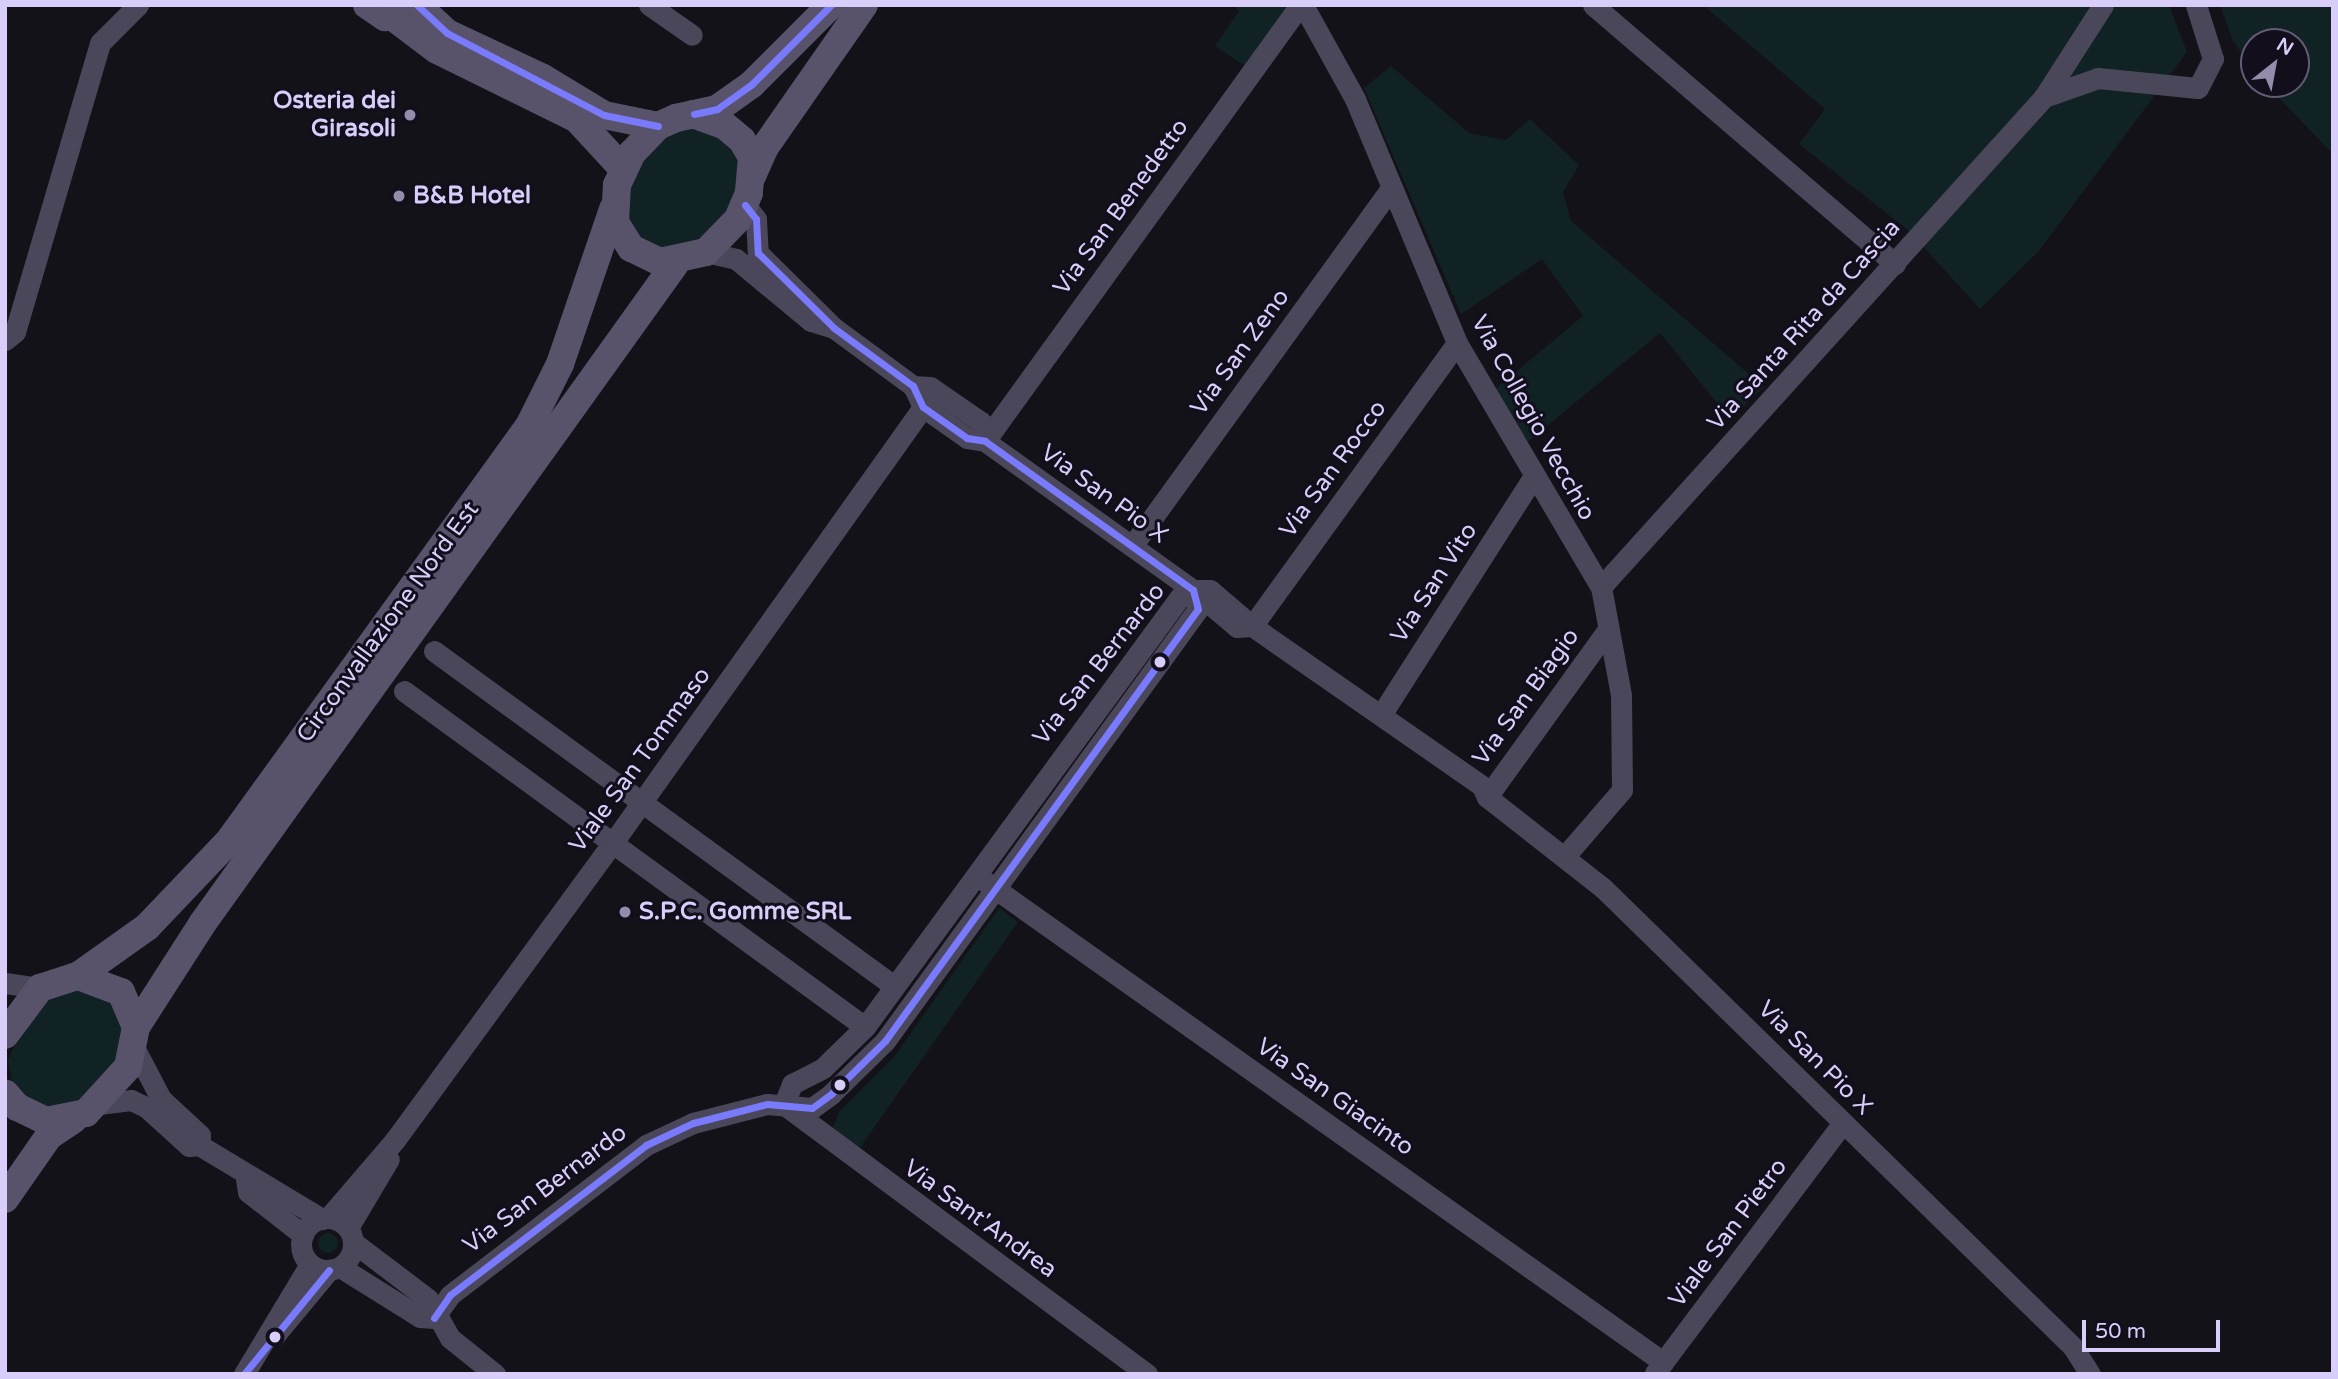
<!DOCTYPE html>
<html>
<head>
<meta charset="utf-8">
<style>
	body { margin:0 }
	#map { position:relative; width:2338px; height:1379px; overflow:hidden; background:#131218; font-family:"Varela Round",sans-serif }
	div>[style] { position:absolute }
	.green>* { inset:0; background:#112224 }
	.round { border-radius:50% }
	.minor>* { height:21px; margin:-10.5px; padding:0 10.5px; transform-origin:10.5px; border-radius:10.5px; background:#494759 }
	.minor>.ring { margin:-10.5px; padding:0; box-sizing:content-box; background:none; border:21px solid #494759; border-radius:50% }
	.secondary>* { height:28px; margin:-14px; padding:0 14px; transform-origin:14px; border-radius:14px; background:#58536b }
	.bus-1>* { height:7px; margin:-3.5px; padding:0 3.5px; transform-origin:3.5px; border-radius:3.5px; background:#7a7afc }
	.dots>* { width:19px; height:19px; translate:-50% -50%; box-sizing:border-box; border:4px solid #120e1c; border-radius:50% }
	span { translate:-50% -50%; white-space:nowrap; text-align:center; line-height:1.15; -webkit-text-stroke:6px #120e1c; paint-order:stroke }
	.poi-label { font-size:24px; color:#d9cefa; font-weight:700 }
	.right { translate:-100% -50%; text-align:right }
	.left { translate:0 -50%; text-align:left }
	.street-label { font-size:24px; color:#d9cefa }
	.frame { position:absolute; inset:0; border:7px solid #d9cefa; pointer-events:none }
	.north { position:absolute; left:2240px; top:28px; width:70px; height:70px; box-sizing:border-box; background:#120e1c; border:2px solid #625b75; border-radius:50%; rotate:31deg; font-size:19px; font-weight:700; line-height:28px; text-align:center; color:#d9cefa }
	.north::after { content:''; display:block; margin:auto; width:24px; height:32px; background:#948cab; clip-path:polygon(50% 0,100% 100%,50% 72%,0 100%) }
	.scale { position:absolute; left:2082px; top:1320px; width:138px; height:32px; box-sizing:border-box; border:4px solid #d9cefa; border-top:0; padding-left:9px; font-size:21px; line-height:24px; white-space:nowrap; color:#d9cefa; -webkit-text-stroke:5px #120e1c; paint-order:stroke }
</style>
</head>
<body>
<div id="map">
	<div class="green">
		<div style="clip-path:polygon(1233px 5px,1289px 5px,1248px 68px,1215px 46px,1239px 11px)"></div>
		<div style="clip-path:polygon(1703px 5px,2169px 5px,2187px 52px,2038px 252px,1980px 309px,1909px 231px,1799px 144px,1825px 109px)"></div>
		<div style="clip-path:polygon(2220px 5px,2333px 5px,2333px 154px,2265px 84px,2296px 84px,2296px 42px,2254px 42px,2254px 69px,2233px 41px)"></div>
		<div style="clip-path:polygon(1391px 66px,1469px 133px,1506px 140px,1530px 119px,1579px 165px,1563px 192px,1571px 221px,1764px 387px,1730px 419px,1660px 333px,1525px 444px,1494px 390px,1583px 316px,1542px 259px,1461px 314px,1364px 88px)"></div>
		<div style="clip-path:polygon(684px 126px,726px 137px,740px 159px,739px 189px,711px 236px,663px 251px,628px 228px,623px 201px,632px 173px,658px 141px)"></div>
		<div style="clip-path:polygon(999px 908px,1018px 922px,859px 1149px,832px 1129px,839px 1112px,894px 1057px)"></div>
		<div style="clip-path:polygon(69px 985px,111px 997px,125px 1018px,124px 1048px,96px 1095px,48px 1110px,13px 1087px,8px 1060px,29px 1014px)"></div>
		<div class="round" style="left:318px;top:1233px;width:20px;height:20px"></div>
	</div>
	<div class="minor">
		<div style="left:649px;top:5px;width:52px;rotate:34.9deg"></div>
		<div style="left:1303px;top:5px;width:107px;rotate:61deg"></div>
		<div style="left:1355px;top:99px;width:264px;rotate:67.3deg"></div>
		<div style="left:1457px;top:343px;width:283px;rotate:59.5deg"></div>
		<div style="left:1601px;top:587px;width:110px;rotate:79.5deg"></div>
		<div style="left:1621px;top:695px;width:95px;rotate:89.4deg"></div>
		<div style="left:1622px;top:790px;width:87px;rotate:130.8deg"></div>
		<div style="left:1593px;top:5px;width:398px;rotate:40.6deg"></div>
		<div style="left:2044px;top:97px;width:57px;rotate:-19.4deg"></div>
		<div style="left:2098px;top:78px;width:100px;rotate:5.7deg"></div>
		<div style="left:2198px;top:88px;width:33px;rotate:-63deg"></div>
		<div style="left:2213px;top:59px;width:57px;rotate:-107.5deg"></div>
		<div style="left:745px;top:205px;width:18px;rotate:52deg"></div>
		<div style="left:756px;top:219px;width:34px;rotate:87deg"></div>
		<div style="left:758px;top:253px;width:107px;rotate:44.6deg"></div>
		<div style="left:706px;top:252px;width:31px;rotate:13deg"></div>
		<div style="left:736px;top:259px;width:97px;rotate:39.6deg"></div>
		<div style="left:811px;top:321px;width:24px;rotate:17deg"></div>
		<div style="left:834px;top:328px;width:98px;rotate:36.3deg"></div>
		<div style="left:913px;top:386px;width:17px;rotate:3deg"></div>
		<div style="left:930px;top:387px;width:62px;rotate:34.5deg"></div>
		<div style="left:981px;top:422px;width:19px;rotate:78deg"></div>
		<div style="left:5px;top:340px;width:13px;rotate:-39deg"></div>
		<div style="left:15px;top:332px;width:301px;rotate:-73.6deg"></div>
		<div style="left:100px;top:43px;width:54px;rotate:-45deg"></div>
		<div style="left:1457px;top:343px;width:349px;rotate:125.9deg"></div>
		<div style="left:1252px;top:626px;width:280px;rotate:34.8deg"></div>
		<div style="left:1482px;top:786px;width:12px;rotate:66deg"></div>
		<div style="left:1487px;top:797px;width:147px;rotate:38.1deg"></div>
		<div style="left:1603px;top:888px;width:657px;rotate:44.32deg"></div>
		<div style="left:2073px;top:1347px;width:32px;rotate:58deg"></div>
		<div style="left:985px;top:441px;width:538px;rotate:-54.15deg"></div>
		<div style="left:1132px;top:546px;width:442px;rotate:-54.1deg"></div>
		<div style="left:1601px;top:587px;width:661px;rotate:-47.88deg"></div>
		<div style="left:2044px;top:97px;width:109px;rotate:-57.3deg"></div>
		<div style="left:434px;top:651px;width:569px;rotate:36.06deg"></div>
		<div style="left:404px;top:691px;width:570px;rotate:36.09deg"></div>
		<div style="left:1381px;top:715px;width:280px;rotate:-57.4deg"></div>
		<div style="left:1487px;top:797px;width:207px;rotate:-54.2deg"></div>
		<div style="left:983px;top:880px;width:834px;rotate:35.33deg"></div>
		<div style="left:5px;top:983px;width:35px;rotate:8deg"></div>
		<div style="left:135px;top:1049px;width:56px;rotate:62.5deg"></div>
		<div style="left:161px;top:1099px;width:53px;rotate:42.7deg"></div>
		<div style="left:200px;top:1135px;width:10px;rotate:96deg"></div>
		<div style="left:99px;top:1104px;width:32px;rotate:-7deg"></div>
		<div style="left:131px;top:1100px;width:17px;rotate:25deg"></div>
		<div style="left:146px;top:1107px;width:58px;rotate:42.2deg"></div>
		<div style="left:189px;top:1146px;width:10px;rotate:-6deg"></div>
		<div style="left:199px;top:1145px;width:144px;rotate:31deg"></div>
		<div style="left:784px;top:1104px;width:22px;rotate:-68deg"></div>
		<div style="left:792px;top:1084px;width:35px;rotate:-27deg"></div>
		<div style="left:823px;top:1068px;width:59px;rotate:-44.3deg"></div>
		<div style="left:865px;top:1027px;width:533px;rotate:-53.78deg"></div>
		<div style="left:1180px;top:597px;width:15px;rotate:-28deg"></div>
		<div style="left:1193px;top:590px;width:17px"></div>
		<div style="left:1210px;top:590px;width:55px;rotate:40.6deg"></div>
		<div style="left:1252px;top:626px;width:15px;rotate:176deg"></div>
		<div style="left:1237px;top:627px;width:57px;rotate:-139.9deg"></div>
		<div style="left:1193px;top:590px;width:256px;rotate:-144.4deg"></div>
		<div style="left:985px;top:441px;width:18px;rotate:-171deg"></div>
		<div style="left:967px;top:438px;width:54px;rotate:-144.8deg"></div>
		<div style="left:923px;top:407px;width:23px;rotate:-115deg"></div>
		<div style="left:786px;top:1106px;width:450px;rotate:36.6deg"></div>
		<div style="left:246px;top:1179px;width:13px;rotate:81deg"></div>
		<div style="left:248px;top:1192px;width:70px;rotate:38deg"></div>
		<div style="left:328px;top:1218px;width:103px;rotate:-49.3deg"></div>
		<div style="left:395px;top:1140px;width:367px;rotate:-53.8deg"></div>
		<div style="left:612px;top:844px;width:536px;rotate:-54.56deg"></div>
		<div class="ring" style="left:301px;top:1218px;width:31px;height:31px"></div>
		<div style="left:348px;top:1228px;width:80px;rotate:-59.3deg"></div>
		<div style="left:353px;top:1242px;width:94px;rotate:37.2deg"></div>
		<div style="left:428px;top:1299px;width:45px;rotate:60.6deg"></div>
		<div style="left:450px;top:1338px;width:58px;rotate:38.7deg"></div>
		<div style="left:340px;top:1267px;width:94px;rotate:32deg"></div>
		<div style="left:420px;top:1317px;width:14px;rotate:4deg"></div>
		<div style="left:434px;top:1318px;width:28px;rotate:-55deg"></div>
		<div style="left:450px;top:1295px;width:247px;rotate:-37.4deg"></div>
		<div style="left:646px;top:1145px;width:52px;rotate:-25.1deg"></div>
		<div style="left:693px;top:1123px;width:76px;rotate:-14.4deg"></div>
		<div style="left:767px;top:1104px;width:45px;rotate:5.1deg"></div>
		<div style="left:812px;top:1108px;width:24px;rotate:-36deg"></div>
		<div style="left:831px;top:1094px;width:76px;rotate:-44.5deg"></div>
		<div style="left:885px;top:1041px;width:533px;rotate:-54.08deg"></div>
		<div style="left:1198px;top:609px;width:20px;rotate:-105deg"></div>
		<div style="left:275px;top:1335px;width:85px;rotate:-50.3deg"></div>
		<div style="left:1655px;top:1373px;width:313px;rotate:-53.1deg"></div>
		<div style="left:244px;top:1374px;width:128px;rotate:-59deg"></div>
	</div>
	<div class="secondary">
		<div style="left:367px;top:5px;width:22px;rotate:34deg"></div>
		<div style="left:385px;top:17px;width:24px;rotate:-22deg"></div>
		<div style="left:417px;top:5px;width:41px;rotate:43deg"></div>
		<div style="left:447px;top:33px;width:106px;rotate:25.1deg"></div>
		<div style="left:543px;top:78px;width:71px;rotate:31.2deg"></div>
		<div style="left:604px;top:115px;width:55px;rotate:11.5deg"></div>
		<div style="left:392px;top:16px;width:56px;rotate:37.1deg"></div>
		<div style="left:437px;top:50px;width:156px;rotate:26.2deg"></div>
		<div style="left:577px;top:119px;width:69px;rotate:47.3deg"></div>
		<div style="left:693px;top:114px;width:33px;rotate:20deg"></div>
		<div style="left:724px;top:125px;width:23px;rotate:40deg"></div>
		<div style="left:742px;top:140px;width:20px;rotate:60deg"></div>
		<div style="left:752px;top:157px;width:36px;rotate:95deg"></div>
		<div style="left:749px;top:193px;width:28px;rotate:113deg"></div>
		<div style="left:738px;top:219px;width:46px;rotate:134.1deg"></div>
		<div style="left:706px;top:252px;width:47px;rotate:167.7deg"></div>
		<div style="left:660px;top:262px;width:32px;rotate:-154deg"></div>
		<div style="left:631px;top:248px;width:31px;rotate:-122deg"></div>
		<div style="left:615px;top:222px;width:37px;rotate:-87deg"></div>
		<div style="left:617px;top:185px;width:35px;rotate:-65deg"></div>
		<div style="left:632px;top:153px;width:37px;rotate:-46deg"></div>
		<div style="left:658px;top:126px;width:20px;rotate:-24deg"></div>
		<div style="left:676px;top:118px;width:42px;rotate:-12.4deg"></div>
		<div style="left:717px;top:109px;width:43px;rotate:-35.5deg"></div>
		<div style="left:752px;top:84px;width:112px;rotate:-45deg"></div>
		<div style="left:752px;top:176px;width:32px;rotate:-66deg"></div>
		<div style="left:765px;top:147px;width:173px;rotate:-55.1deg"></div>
		<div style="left:78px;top:976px;width:85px;rotate:-35.4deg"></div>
		<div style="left:147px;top:927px;width:119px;rotate:-46.4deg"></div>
		<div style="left:229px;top:841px;width:512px;rotate:-54.14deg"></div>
		<div style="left:529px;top:426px;width:69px;rotate:-63.4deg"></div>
		<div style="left:560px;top:364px;width:164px;rotate:-71.1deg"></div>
		<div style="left:136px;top:1027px;width:122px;rotate:-57.3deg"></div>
		<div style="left:202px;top:924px;width:812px;rotate:-54.37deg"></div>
		<div style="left:5px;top:1035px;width:59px;rotate:-53.3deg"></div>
		<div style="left:40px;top:988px;width:40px;rotate:-18deg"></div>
		<div style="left:78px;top:976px;width:46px;rotate:20.4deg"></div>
		<div style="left:121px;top:992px;width:38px;rotate:67deg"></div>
		<div style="left:136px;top:1027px;width:41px;rotate:101.3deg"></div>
		<div style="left:128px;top:1067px;width:62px;rotate:132.4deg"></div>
		<div style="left:86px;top:1113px;width:41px;rotate:168.7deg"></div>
		<div style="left:46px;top:1121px;width:32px;rotate:-154deg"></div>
		<div style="left:17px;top:1107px;width:18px;rotate:-131deg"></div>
		<div style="left:5px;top:1199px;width:77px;rotate:-55.1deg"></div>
		<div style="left:49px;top:1136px;width:29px;rotate:-34deg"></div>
	</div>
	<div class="bus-1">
		<div style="left:417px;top:5px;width:41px;rotate:43deg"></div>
		<div style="left:447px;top:33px;width:177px;rotate:27.6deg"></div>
		<div style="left:604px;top:115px;width:55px;rotate:11.5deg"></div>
		<div style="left:694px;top:114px;width:24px;rotate:-12deg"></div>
		<div style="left:717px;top:109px;width:43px;rotate:-35.5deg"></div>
		<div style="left:752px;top:84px;width:112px;rotate:-45deg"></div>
		<div style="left:745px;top:205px;width:18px;rotate:52deg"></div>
		<div style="left:756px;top:219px;width:34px;rotate:87deg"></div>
		<div style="left:758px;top:253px;width:107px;rotate:44.6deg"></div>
		<div style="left:834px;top:328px;width:98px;rotate:36.3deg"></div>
		<div style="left:913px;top:386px;width:23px;rotate:65deg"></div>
		<div style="left:923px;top:407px;width:54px;rotate:35.2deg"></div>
		<div style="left:967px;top:438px;width:18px;rotate:9deg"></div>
		<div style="left:985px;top:441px;width:256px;rotate:35.6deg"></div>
		<div style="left:434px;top:1318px;width:28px;rotate:-55deg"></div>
		<div style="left:450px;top:1295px;width:247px;rotate:-37.4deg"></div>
		<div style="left:646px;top:1145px;width:52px;rotate:-25.1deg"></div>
		<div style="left:693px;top:1123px;width:76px;rotate:-14.4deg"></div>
		<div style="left:767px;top:1104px;width:45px;rotate:5.1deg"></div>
		<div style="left:812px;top:1108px;width:24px;rotate:-36deg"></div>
		<div style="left:831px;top:1094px;width:76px;rotate:-44.5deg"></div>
		<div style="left:885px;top:1041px;width:533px;rotate:-54.08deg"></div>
		<div style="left:1198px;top:609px;width:20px;rotate:-105deg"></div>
		<div style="left:244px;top:1374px;width:134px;rotate:-50.7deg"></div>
	</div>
	<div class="dots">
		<div style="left:410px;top:115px;background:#948cab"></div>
		<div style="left:399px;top:196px;background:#948cab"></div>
		<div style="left:1160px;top:662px;background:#d9cefa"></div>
		<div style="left:625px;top:912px;background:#948cab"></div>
		<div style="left:840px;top:1085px;background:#d9cefa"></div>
		<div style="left:275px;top:1337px;background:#d9cefa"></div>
	</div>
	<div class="poi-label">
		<span class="right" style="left:396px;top:115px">Osteria dei<br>Girasoli</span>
		<span class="left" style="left:413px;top:196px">B&amp;B Hotel</span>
		<span class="left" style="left:639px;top:912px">S.P.C. Gomme SRL</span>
	</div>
	<div class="street-label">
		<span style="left:1121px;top:207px;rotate:-54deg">Via San Benedetto</span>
		<span style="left:1804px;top:325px;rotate:-48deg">Via Santa Rita da Cascia</span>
		<span style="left:1240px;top:352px;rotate:-54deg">Via San Zeno</span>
		<span style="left:1533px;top:418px;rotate:61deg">Via Collegio Vecchio</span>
		<span style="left:1333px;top:469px;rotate:-54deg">Via San Rocco</span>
		<span style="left:1104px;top:494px;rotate:36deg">Via San Pio X</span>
		<span style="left:1434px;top:583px;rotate:-57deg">Via San Vito</span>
		<span style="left:388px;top:622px;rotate:-54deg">Circonvallazione Nord Est</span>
		<span style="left:1099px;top:664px;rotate:-52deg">Via San Bernardo</span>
		<span style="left:1526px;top:697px;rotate:-54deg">Via San Biagio</span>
		<span style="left:640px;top:760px;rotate:-54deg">Viale San Tommaso</span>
		<span style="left:1815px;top:1058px;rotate:45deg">Via San Pio X</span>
		<span style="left:1335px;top:1097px;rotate:35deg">Via San Giacinto</span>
		<span style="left:545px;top:1189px;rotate:-37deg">Via San Bernardo</span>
		<span style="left:980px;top:1219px;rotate:36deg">Via Sant'Andrea</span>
		<span style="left:1728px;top:1233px;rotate:-53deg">Viale San Pietro</span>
	</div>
	<div class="frame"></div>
	<div class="north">N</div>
	<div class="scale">50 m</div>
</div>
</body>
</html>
